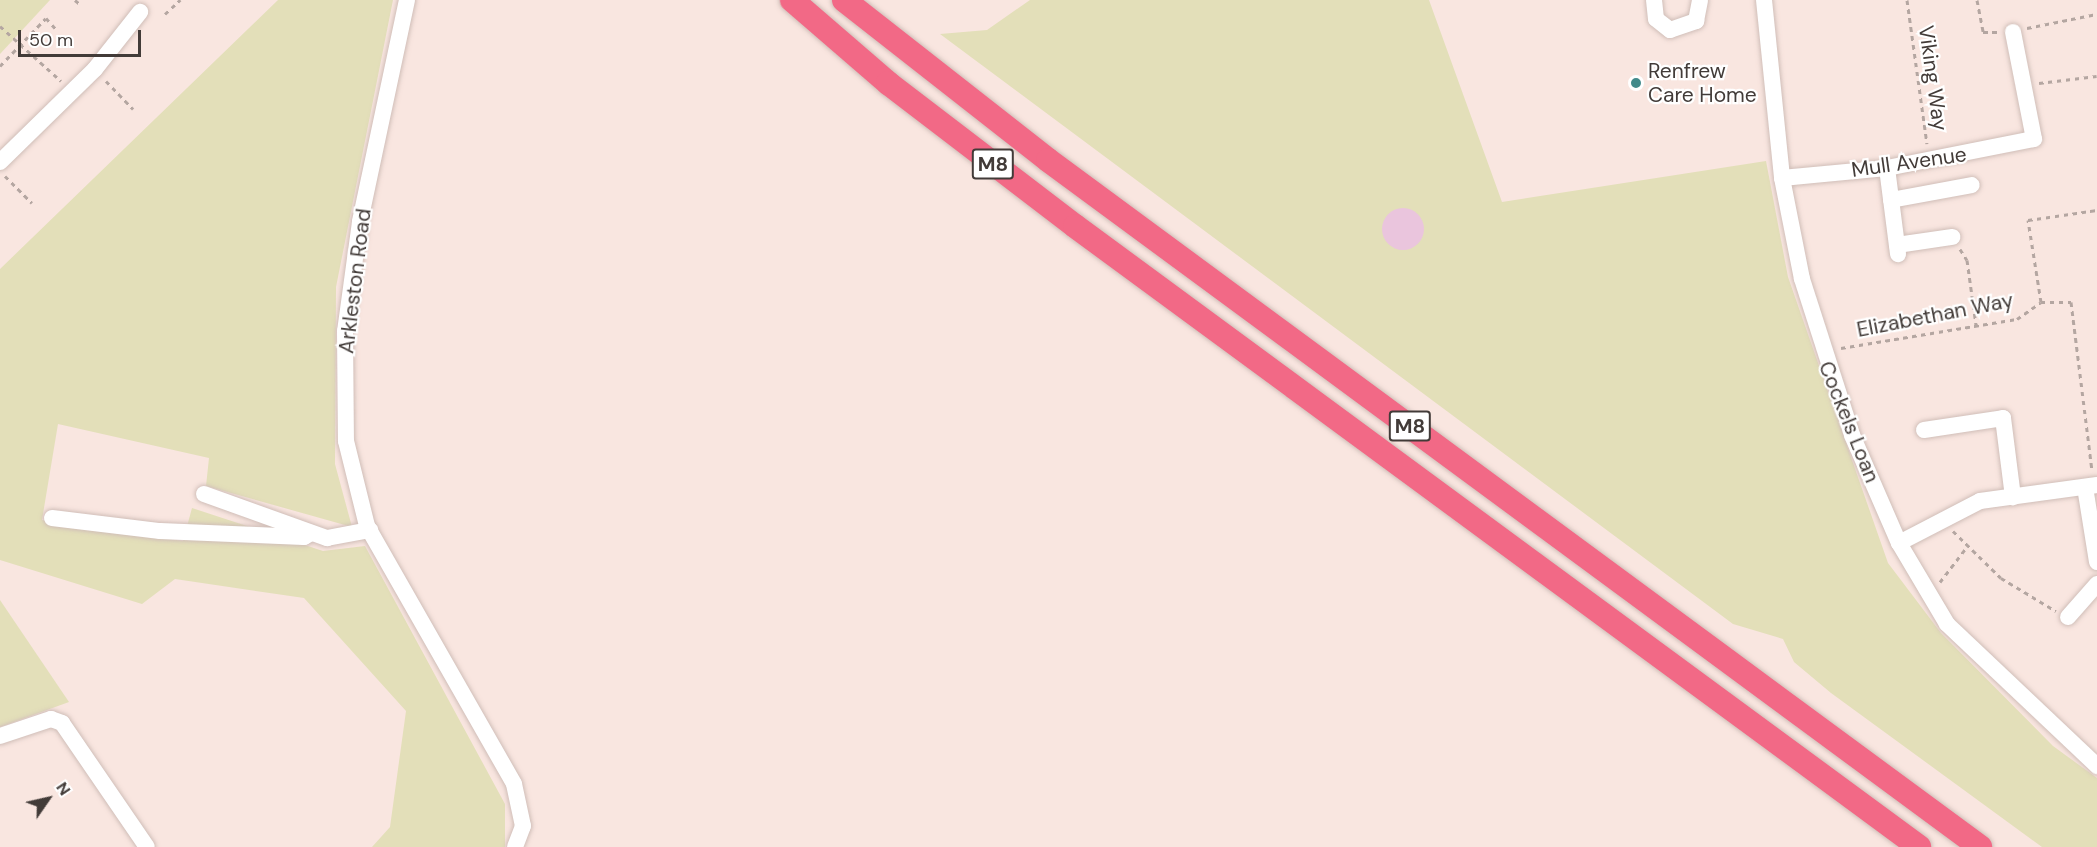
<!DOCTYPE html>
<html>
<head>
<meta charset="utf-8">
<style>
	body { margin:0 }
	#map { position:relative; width:2097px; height:847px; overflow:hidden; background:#f9e6e0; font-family:"DM Sans",sans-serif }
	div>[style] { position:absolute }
	.green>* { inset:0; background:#e3dfb9 }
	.water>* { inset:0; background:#eac5dd }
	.round { border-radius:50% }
	.path>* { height:3px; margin-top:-1.5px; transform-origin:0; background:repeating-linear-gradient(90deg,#b4a6a1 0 4.5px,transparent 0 9px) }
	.roads { filter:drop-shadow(0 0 2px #d0beb8) drop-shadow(0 0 2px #d0beb8) }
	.minor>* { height:16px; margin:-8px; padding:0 8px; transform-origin:8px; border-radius:8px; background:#fff }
	.highway>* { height:24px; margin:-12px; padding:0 12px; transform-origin:12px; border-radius:12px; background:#f26986 }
	.dots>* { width:16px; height:16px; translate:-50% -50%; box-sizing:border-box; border:3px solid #fff; border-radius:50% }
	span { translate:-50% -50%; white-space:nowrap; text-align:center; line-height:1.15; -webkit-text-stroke:4.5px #fff; paint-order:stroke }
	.shield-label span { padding:2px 4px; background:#fff; border:2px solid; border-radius:4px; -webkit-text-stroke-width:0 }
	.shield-label { font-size:20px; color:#423b38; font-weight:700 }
	.poi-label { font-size:21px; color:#423b38 }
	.left { translate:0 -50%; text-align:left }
	.street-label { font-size:21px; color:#423b38 }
	.north { position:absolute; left:18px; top:769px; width:60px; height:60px; -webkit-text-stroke:4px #fff; paint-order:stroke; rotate:56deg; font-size:16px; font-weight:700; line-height:24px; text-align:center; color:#423b38 }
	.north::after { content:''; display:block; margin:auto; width:21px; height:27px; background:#423b38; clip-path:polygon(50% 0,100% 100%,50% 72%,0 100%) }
	.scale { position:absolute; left:18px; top:30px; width:123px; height:27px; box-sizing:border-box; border:3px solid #423b38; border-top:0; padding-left:8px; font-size:18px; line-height:21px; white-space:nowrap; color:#423b38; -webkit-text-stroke:4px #fff; paint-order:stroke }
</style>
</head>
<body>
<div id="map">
	<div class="green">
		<div style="clip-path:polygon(0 0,50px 0,0 54px)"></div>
		<div style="clip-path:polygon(278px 0,393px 0,336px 287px,335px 464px,352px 527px,206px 486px,209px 458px,58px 424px,42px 520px,183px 541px,192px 508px,323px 551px,365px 546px,505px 804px,505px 847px,372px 847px,390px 827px,406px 711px,304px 598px,175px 579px,142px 604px,0 560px,0 269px)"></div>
		<div style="clip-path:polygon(1030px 0,1429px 0,1502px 202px,1766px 161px,1788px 277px,1888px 563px,1941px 633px,2053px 746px,2097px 778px,2097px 847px,2042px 847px,1831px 693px,1794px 662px,1783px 639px,1733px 624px,940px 34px,987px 30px)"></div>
		<div style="clip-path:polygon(0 600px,69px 702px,0 727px)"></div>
	</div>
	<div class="water">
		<div class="round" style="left:1382px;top:208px;width:42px;height:42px"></div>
	</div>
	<div class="path">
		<div style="left:75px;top:0;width:8px;rotate:40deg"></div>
		<div style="left:1907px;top:0;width:145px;rotate:82.1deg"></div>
		<div style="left:1977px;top:0;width:33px;rotate:79deg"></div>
		<div style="left:1983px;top:32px;width:14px"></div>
		<div style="left:165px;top:14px;width:21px;rotate:-43deg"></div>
		<div style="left:0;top:26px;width:82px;rotate:42deg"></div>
		<div style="left:2027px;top:28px;width:71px;rotate:-11.3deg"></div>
		<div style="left:0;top:66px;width:66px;rotate:-46.2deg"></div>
		<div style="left:46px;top:18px;width:15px;rotate:48deg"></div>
		<div style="left:106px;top:81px;width:39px;rotate:46deg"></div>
		<div style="left:2039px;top:83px;width:58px;rotate:-6.9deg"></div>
		<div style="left:5px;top:176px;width:38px;rotate:45deg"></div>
		<div style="left:1960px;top:249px;width:13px;rotate:58deg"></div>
		<div style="left:1967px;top:260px;width:66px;rotate:82.1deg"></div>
		<div style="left:2041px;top:302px;width:30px"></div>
		<div style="left:2071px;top:302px;width:169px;rotate:82.9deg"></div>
		<div style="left:1841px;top:348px;width:178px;rotate:-9.4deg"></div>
		<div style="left:2017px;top:319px;width:29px;rotate:-35deg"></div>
		<div style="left:2041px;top:302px;width:83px;rotate:-99deg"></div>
		<div style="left:2028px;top:220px;width:70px;rotate:-8.2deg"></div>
		<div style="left:1953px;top:531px;width:67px;rotate:44.4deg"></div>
		<div style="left:2001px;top:578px;width:64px;rotate:31deg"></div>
		<div style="left:1940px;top:582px;width:43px;rotate:-52.6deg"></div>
	</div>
	<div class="roads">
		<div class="minor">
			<div style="left:407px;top:0;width:227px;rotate:102deg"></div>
			<div style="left:360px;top:222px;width:110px;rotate:97.8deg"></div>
			<div style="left:345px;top:331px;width:110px;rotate:89.5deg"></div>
			<div style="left:346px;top:441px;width:88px;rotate:76.1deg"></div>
			<div style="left:367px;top:526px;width:297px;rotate:60.3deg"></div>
			<div style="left:514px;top:784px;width:43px;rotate:77.9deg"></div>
			<div style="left:523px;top:826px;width:22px;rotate:111deg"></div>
			<div style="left:1654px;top:0;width:19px;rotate:84deg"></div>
			<div style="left:1656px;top:19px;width:18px;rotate:38deg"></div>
			<div style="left:1670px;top:30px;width:28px;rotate:-19deg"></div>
			<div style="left:1696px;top:21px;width:21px;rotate:-79deg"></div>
			<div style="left:1764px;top:0;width:179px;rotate:84.2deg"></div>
			<div style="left:1782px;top:178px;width:103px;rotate:78.8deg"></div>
			<div style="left:1802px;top:279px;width:164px;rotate:72.2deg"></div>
			<div style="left:1852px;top:435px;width:118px;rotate:66.5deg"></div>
			<div style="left:1899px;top:543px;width:94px;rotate:59.3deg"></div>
			<div style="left:1947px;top:624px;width:207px;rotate:43.4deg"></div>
			<div style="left:0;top:162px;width:133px;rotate:-44.4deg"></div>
			<div style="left:95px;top:69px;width:73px;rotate:-51.7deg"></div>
			<div style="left:1887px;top:168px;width:87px;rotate:82.7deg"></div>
			<div style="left:1782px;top:178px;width:105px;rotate:-5.4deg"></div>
			<div style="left:1887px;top:168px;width:150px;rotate:-11.2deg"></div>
			<div style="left:2034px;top:139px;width:109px;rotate:-101.1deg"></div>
			<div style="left:1891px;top:200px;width:82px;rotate:-10.5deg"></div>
			<div style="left:1897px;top:245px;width:56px;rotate:-8.3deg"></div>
			<div style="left:1924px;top:430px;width:80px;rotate:-8.6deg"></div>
			<div style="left:2003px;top:418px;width:80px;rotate:82.8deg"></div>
			<div style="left:2085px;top:487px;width:76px;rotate:80.9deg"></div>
			<div style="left:204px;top:494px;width:131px;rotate:19.7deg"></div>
			<div style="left:327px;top:538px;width:44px;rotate:-10.5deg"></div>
			<div style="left:52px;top:518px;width:109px;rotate:6.9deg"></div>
			<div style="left:160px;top:531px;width:144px;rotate:2.4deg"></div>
			<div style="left:304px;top:537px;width:8px;rotate:-30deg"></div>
			<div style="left:1899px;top:543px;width:91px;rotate:-27.4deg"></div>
			<div style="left:1980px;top:501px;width:118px;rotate:-7.8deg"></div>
			<div style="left:2068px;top:617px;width:44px;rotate:-48.7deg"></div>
			<div style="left:0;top:736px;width:54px;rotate:-18.4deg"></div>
			<div style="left:51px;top:719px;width:12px;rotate:20deg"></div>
			<div style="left:62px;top:723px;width:150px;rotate:55.6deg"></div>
		</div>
		<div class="highway">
			<div style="left:792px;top:0;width:127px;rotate:40.8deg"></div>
			<div style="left:888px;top:83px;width:235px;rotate:37.4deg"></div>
			<div style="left:1075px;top:226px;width:1048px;rotate:36.34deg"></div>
			<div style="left:844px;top:0;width:259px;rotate:38.1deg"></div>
			<div style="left:1048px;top:160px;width:1158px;rotate:36.39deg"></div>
		</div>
	</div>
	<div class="dots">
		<div style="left:1636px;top:83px;background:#428a8a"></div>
	</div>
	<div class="shield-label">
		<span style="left:993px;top:164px">M8</span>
		<span style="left:1410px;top:426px">M8</span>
	</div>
	<div class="poi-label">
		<span class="left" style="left:1648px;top:83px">Renfrew<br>Care Home</span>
	</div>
	<div class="street-label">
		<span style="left:1933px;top:78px;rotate:82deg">Viking Way</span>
		<span style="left:1909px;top:162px;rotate:-8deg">Mull Avenue</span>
		<span style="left:355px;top:281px;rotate:-83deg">Arkleston Road</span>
		<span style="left:1935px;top:315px;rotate:-11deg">Elizabethan Way</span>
		<span style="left:1849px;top:422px;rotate:68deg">Cockels Loan</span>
	</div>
	<div class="north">N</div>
	<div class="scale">50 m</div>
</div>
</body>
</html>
